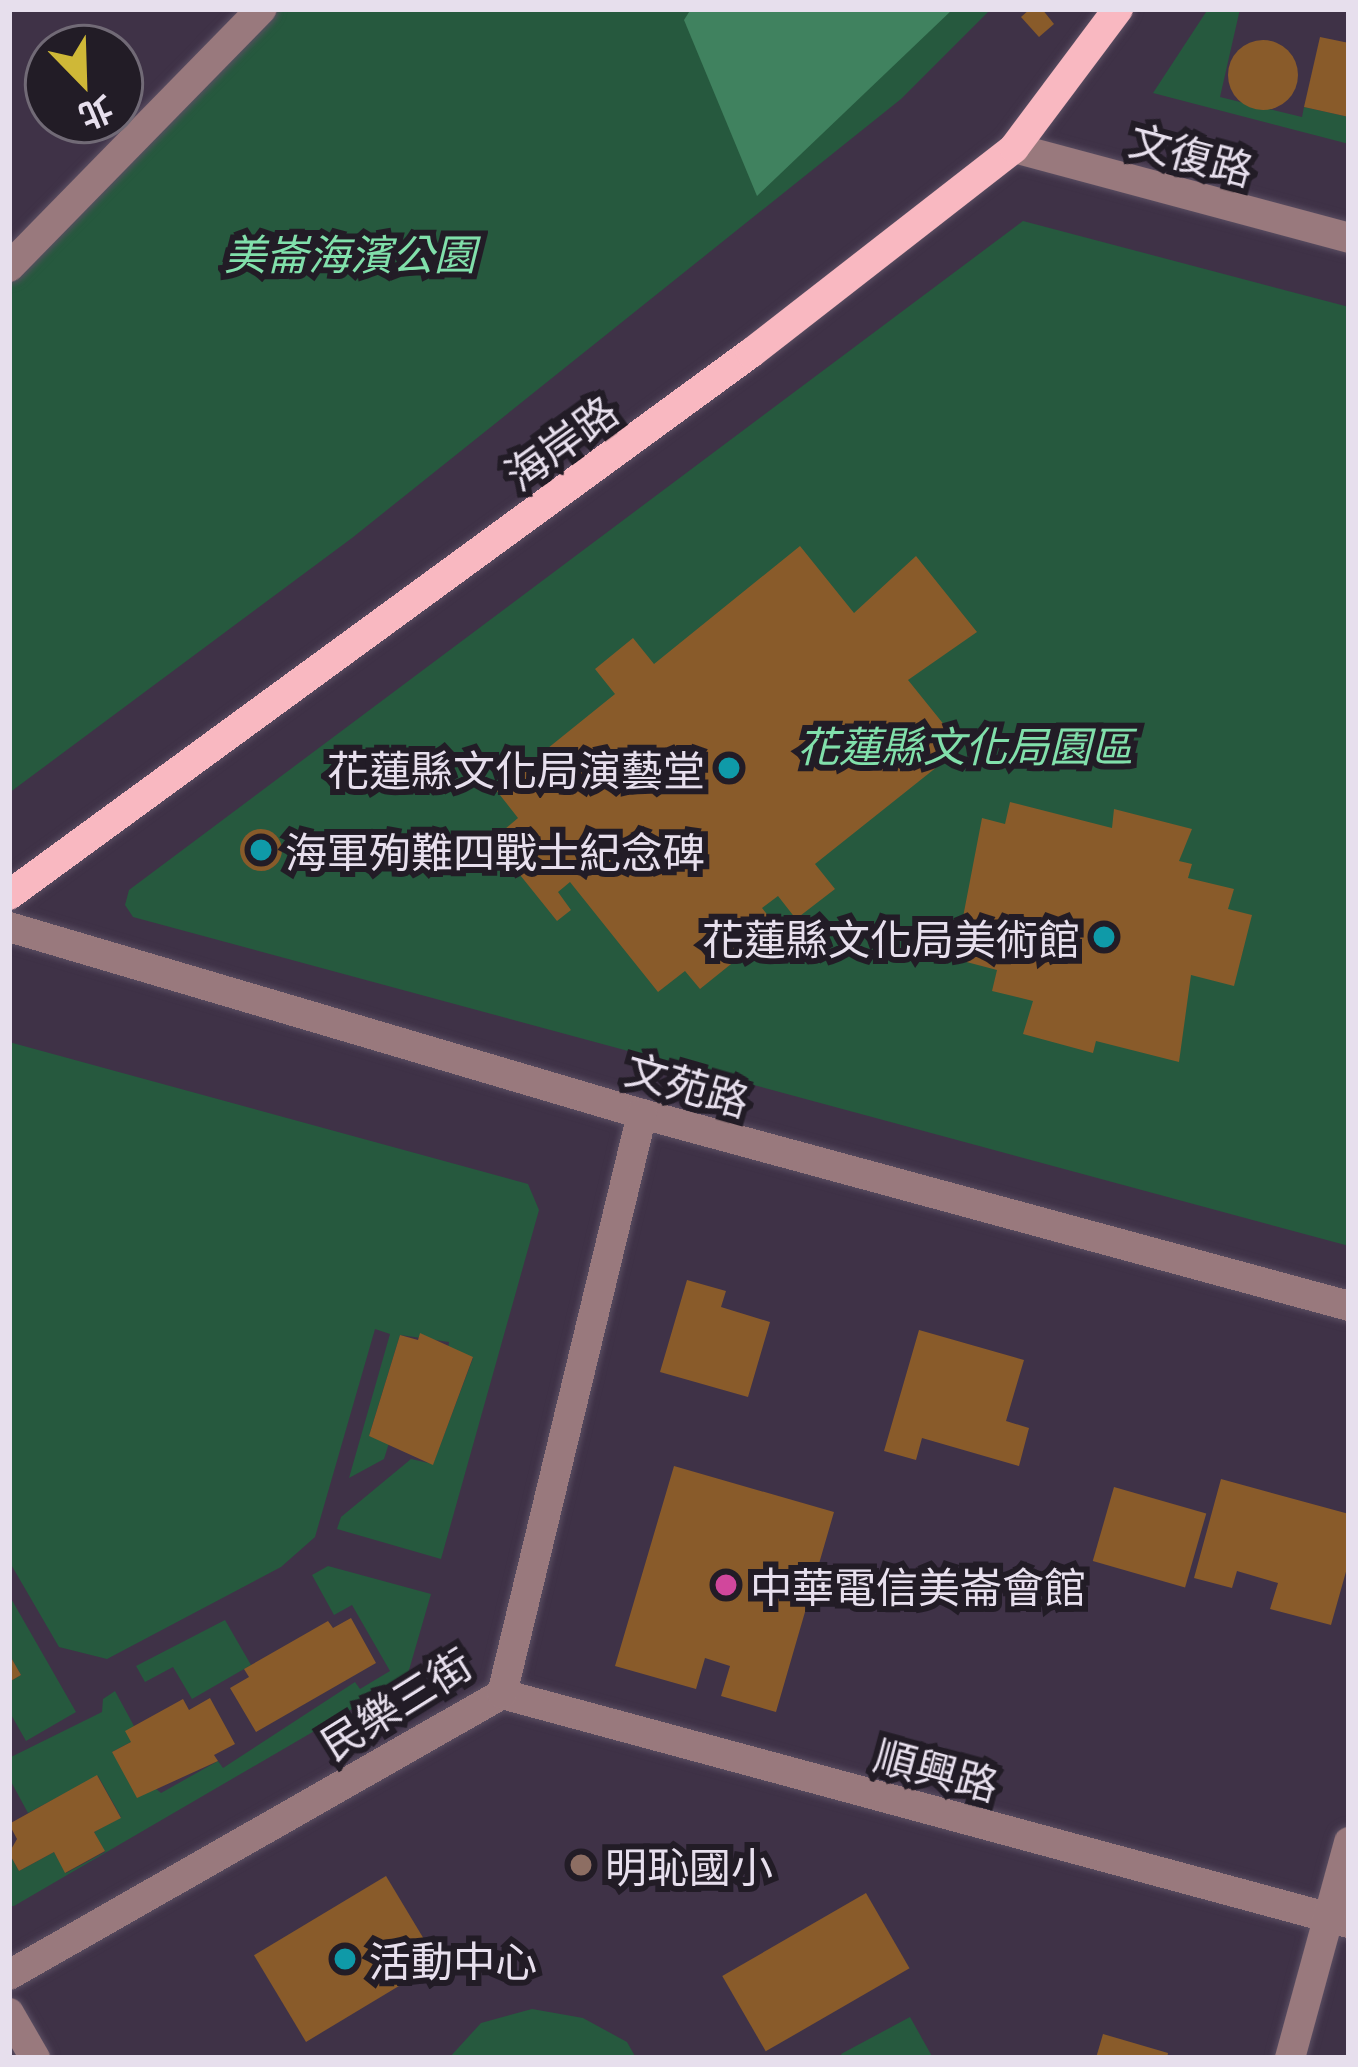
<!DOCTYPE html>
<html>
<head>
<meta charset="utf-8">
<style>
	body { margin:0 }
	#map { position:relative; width:1358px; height:2067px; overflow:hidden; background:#3f3247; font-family:Georgia,"Noto Sans TC",serif }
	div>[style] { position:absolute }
	.green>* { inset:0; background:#26593e }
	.forest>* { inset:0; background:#40825f }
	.building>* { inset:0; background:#895b2a; transform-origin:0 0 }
	.round { border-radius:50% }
	.roads { filter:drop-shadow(0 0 3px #5a4e62) drop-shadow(0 0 3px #5a4e62) }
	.minor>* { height:30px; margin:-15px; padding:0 15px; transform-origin:15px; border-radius:15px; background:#99797d }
	.major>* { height:30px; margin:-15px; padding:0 15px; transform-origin:15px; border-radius:15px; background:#f9b8c1 }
	.dots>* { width:33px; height:33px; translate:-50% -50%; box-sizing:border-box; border:6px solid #221c26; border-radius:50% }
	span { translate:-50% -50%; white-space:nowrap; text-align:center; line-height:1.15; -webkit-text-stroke:12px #221c26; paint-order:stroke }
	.street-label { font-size:42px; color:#e7dfed }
	.park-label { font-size:42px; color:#81e0ab; font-style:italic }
	.poi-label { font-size:42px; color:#e7dfed }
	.right { translate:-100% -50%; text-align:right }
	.left { translate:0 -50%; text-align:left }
	.frame { position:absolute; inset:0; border:12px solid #e7dfed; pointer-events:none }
	.north { position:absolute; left:24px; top:24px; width:120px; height:120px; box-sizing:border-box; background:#221c26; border:3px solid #716a76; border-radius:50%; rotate:157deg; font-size:33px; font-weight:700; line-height:48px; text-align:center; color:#e7dfed }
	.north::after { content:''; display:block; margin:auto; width:42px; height:54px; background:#cfb837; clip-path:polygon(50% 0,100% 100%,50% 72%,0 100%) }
</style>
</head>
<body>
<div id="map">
	<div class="green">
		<div style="clip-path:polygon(280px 9px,991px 9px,901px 99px,352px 538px,9px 793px,9px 275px)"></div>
		<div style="clip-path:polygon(1208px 9px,1240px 9px,1220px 97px,1302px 117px,1304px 107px,1349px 117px,1349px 144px,1153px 93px)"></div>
		<div style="clip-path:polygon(1023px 221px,1349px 307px,1349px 1246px,133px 917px,125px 905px,129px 890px)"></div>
		<div style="clip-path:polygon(9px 1042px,528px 1184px,539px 1210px,441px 1559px,337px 1529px,341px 1517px,411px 1459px,433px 1464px,473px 1358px,448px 1349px,449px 1342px,400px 1335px,369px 1436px,389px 1443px,384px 1459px,349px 1478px,390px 1334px,375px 1329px,315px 1537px,281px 1567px,107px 1659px,59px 1647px,9px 1561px)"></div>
		<div style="clip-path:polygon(328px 1566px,431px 1594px,407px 1677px,14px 1906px,9px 1906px,9px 1853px,19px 1871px,54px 1852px,66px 1873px,105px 1852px,94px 1832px,121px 1817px,98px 1776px,28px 1813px,9px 1778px,9px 1758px,102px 1712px,103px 1699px,115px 1691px,134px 1726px,131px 1742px,112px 1752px,161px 1793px,218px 1761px,223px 1768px,355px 1682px,360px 1689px,390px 1671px,352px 1605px,334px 1615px,312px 1575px)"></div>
		<div style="clip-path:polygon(9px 1595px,76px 1712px,26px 1741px,9px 1711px,9px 1682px,21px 1675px,9px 1654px)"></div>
		<div style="clip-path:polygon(225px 1620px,251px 1665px,192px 1699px,173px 1667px,145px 1682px,136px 1666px)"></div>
		<div style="clip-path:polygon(532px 2009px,583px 2018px,627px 2042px,636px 2058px,449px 2058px,481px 2023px)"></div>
		<div style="clip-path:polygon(910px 2017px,933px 2058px,843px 2058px,841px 2054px)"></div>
	</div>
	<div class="forest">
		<div style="clip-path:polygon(691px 9px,953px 9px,757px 196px,684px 20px)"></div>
	</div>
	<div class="building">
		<div style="clip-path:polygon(1030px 9px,1042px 9px,1054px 24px,1039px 37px,1021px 17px)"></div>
		<div style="clip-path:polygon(1320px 37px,1349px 43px,1349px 117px,1304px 107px)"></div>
		<div class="round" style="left:1228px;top:40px;width:70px;height:70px"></div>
		<div style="clip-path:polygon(800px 546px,854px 613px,916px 556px,977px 632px,908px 680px,962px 747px,815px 864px,835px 889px,796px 919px,778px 896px,762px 908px,777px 927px,700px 989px,685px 971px,658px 992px,570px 882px,558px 892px,571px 910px,557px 921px,492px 840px,518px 818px,496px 790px,615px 694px,595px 669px,633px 638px,654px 664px)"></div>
		<div style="clip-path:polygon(1010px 802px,1112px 828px,1114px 809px,1192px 829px,1179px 861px,1192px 864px,1188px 878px,1234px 889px,1228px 909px,1252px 915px,1234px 986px,1191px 975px,1179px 1062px,1096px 1041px,1093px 1053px,1023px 1034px,1033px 1001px,992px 991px,997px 970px,955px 959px,982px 818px,1005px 824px)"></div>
		<div class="round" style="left:240px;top:829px;width:42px;height:42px"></div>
		<div style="clip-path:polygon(687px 1280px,726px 1291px,721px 1307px,770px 1322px,748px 1397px,660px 1372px)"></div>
		<div style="clip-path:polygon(919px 1330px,1024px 1360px,1006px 1421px,1029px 1428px,1019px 1466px,922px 1438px,916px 1460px,884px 1451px)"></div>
		<div style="clip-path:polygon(420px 1333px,473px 1357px,433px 1465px,369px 1436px,400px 1335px,418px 1340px)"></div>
		<div style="clip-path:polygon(674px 1466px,834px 1512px,776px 1712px,721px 1696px,730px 1666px,705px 1658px,696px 1689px,615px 1666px)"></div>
		<div style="clip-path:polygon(1221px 1479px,1349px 1514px,1349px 1561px,1331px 1625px,1270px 1609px,1278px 1583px,1237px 1571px,1232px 1588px,1194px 1578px)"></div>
		<div style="left:1114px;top:1487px;width:96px;height:77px;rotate:16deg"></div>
		<div style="clip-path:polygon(351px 1618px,376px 1663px,256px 1732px,230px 1688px,249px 1677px,244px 1669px,328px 1621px,333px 1628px)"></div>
		<div style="clip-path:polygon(9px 1654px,21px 1675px,9px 1682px)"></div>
		<div style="clip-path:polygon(210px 1698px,235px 1744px,214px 1755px,218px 1761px,137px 1798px,112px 1752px,131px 1742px,125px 1731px,183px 1699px,189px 1710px)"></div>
		<div style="clip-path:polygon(97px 1775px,121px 1818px,94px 1832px,105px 1851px,65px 1873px,54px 1852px,19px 1871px,9px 1853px,17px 1839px,9px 1824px)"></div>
		<div style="left:386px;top:1876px;width:101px;height:154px;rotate:59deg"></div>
		<div style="left:866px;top:1893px;width:87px;height:166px;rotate:60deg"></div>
		<div style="clip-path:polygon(1103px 2034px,1168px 2053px,1167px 2058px,1096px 2058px)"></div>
	</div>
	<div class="roads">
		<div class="minor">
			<div style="left:1014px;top:148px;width:347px;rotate:15deg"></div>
			<div style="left:9px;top:267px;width:361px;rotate:-45.6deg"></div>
			<div style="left:9px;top:927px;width:660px;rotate:16.46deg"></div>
			<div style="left:642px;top:1114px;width:733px;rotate:15.19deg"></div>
			<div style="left:502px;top:1694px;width:877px;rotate:15.13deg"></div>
			<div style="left:9px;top:1975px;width:567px;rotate:-29.68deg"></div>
			<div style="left:502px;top:1694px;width:597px;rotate:-76.43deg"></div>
			<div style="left:9px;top:2013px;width:52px;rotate:60deg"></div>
			<div style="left:1290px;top:2058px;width:224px;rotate:-74.7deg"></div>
		</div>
		<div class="major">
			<div style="left:9px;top:895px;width:919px;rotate:-36.15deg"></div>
			<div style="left:751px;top:353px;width:333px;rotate:-37.9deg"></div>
			<div style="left:1014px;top:148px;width:174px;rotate:-53.2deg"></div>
		</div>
	</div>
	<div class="dots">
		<div style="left:729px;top:768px;background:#0f9aa8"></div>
		<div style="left:261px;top:850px;background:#0f9aa8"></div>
		<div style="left:1104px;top:937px;background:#0f9aa8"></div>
		<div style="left:726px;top:1585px;background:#d1479c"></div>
		<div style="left:581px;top:1865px;background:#8d6e63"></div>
		<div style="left:345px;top:1959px;background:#0f9aa8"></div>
	</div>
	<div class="street-label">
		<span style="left:1192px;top:153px;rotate:15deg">文復路</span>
		<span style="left:560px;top:441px;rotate:-36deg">海岸路</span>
		<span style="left:688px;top:1083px;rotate:16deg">文苑路</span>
		<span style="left:395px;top:1702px;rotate:-32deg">民樂三街</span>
		<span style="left:937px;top:1768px;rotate:15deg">順興路</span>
	</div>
	<div class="park-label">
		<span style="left:350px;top:252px">美崙海濱公園</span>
		<span style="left:965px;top:744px">花蓮縣文化局園區</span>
	</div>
	<div class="poi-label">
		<span class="right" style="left:705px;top:768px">花蓮縣文化局演藝堂</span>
		<span class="left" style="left:285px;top:850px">海軍殉難四戰士紀念碑</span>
		<span class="right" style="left:1080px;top:937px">花蓮縣文化局美術館</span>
		<span class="left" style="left:750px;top:1585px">中華電信美崙會館</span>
		<span class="left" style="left:605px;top:1865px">明恥國小</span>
		<span class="left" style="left:369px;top:1959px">活動中心</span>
	</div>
	<div class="frame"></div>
	<div class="north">北</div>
</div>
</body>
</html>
